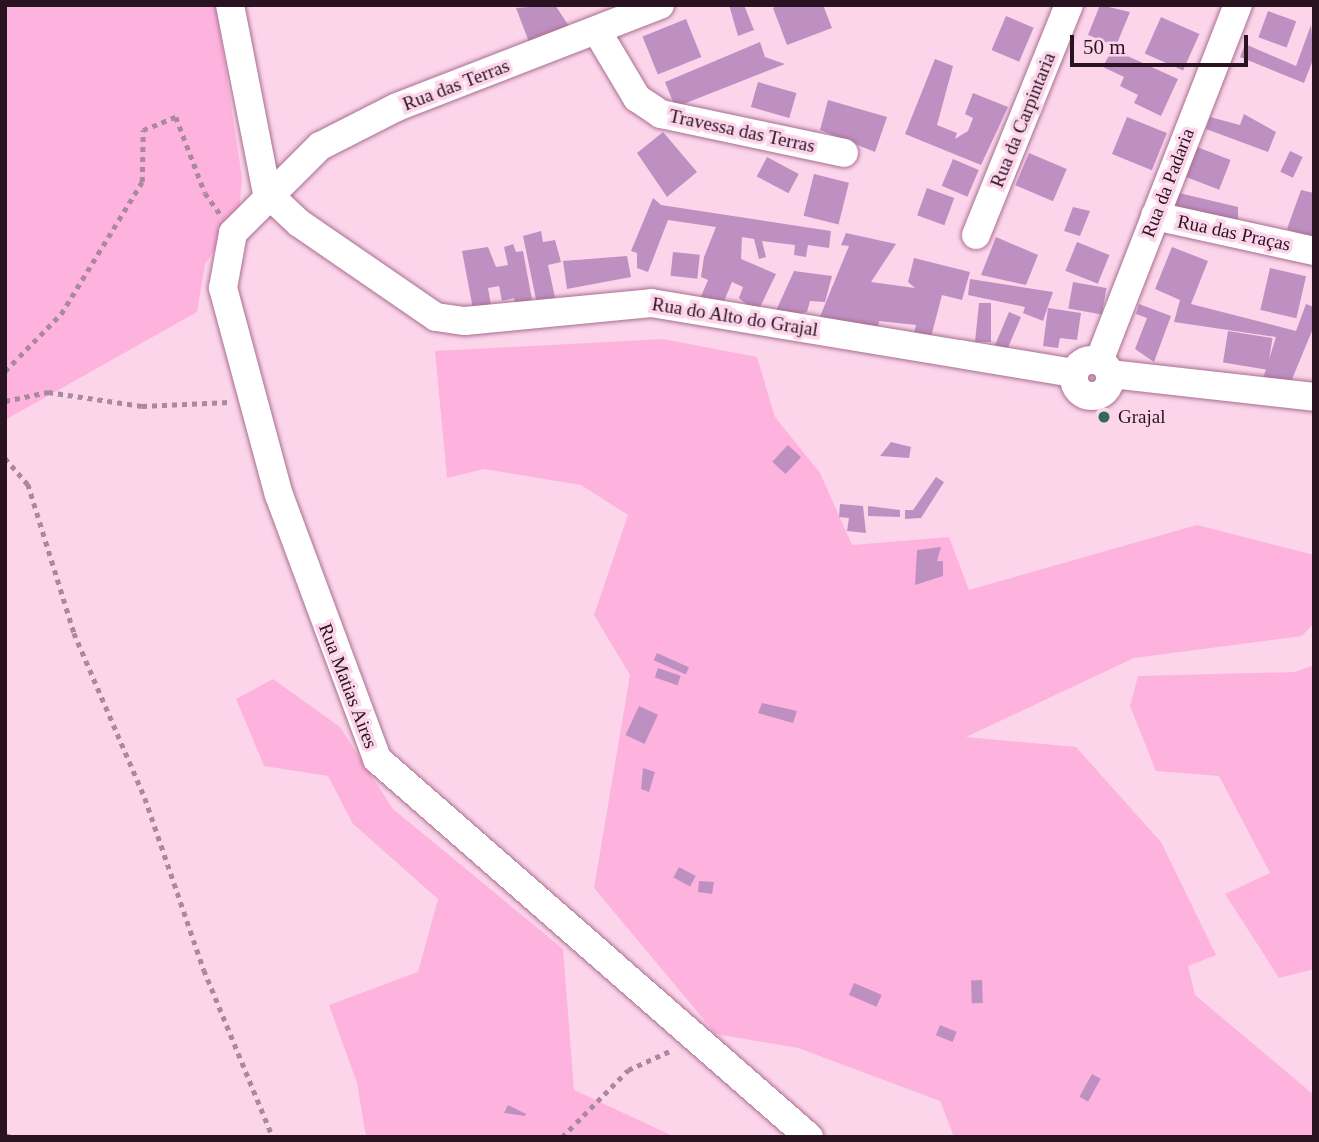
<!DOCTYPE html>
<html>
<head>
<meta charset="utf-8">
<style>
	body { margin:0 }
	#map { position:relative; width:1319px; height:1142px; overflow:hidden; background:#fcd5eb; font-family:"Times New Roman",serif }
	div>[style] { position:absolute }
	.green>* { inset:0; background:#feb3de }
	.building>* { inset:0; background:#be90c2; transform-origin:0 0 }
	.path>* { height:4.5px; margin-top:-2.25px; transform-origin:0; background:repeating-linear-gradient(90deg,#a9899c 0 5px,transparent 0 10px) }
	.roads { filter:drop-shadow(0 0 2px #a86e90) drop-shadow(0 0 2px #a86e90) }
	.minor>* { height:28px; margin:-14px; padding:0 14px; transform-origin:14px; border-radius:14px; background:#fff }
	.minor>.ring { margin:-14px; padding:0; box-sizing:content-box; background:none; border:28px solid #fff; border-radius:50% }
	.dots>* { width:19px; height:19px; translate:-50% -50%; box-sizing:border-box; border:4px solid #fcd5eb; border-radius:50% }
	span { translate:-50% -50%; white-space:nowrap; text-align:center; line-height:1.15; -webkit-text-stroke:7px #fcd5eb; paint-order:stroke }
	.street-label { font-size:19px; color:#2a1321 }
	.poi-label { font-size:19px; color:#2a1321 }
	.left { translate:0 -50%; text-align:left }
	.frame { position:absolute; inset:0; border:7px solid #2a1321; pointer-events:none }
	.scale { position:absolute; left:1070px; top:35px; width:178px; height:32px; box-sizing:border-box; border:4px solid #2a1321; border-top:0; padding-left:9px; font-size:21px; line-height:24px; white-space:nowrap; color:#2a1321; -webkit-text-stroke:5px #fcd5eb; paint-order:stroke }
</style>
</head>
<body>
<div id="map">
	<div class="green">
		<div style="clip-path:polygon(216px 5px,242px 178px,239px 213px,205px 264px,197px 312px,5px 420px,5px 7px)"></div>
		<div style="clip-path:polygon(663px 339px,757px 357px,775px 417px,820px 473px,852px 545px,949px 537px,969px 590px,1197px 525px,1314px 555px,1314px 623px,1302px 636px,1134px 658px,966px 737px,1076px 747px,1161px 842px,1216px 955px,1188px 966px,1195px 995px,1314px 1095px,1314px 1137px,954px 1137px,940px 1101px,798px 1048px,716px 1034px,594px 888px,630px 675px,594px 615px,628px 515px,581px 485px,484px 469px,447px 478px,435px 351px)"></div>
		<div style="clip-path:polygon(1314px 665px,1314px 969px,1279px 978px,1225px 894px,1270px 873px,1219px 776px,1156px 771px,1130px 706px,1138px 676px,1295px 672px)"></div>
		<div style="clip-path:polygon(273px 679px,340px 727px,393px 809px,563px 949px,574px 1090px,675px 1137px,366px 1137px,357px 1083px,329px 1005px,418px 972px,438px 899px,353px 824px,328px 776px,264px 766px,236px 699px)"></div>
	</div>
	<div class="building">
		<div style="clip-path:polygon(555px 5px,569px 26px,529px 42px,516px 8px)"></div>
		<div style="clip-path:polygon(729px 5px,744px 5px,754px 30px,738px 36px)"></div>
		<div style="clip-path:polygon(779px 5px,823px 5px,832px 28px,787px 45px,773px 8px)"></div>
		<div style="clip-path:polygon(1100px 5px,1130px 12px,1116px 46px,1088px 35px)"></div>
		<div style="left:1268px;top:11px;width:30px;height:28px;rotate:20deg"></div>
		<div style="left:1006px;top:16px;width:30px;height:37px;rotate:23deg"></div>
		<div style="left:1161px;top:17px;width:42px;height:40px;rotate:24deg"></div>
		<div style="left:686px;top:19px;width:41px;height:47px;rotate:68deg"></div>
		<div style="clip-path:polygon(1311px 25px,1314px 57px,1304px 83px,1240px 57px,1245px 44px,1296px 66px)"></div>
		<div style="clip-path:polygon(760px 42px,765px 57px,785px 64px,681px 105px,673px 102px,665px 82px)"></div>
		<div style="clip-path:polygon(1112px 49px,1178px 79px,1161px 116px,1134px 103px,1138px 95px,1120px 86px,1124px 77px,1103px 67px)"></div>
		<div style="clip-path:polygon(935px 59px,953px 66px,937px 125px,957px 133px,955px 139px,968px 131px,973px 118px,965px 114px,973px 93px,1008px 107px,981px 165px,905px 134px)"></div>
		<div style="left:758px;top:82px;width:40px;height:26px;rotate:16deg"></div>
		<div style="clip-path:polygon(828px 100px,887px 117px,875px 152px,820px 130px)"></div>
		<div style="clip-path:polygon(1244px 114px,1276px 132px,1268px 152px,1206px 129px,1210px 117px,1240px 125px)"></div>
		<div style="left:1127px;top:117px;width:43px;height:40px;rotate:22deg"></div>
		<div style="clip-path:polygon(663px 132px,697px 172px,667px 197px,637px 153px)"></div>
		<div style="left:1197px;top:147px;width:36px;height:32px;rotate:21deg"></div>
		<div style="left:1290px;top:151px;width:14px;height:23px;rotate:25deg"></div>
		<div style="left:1029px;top:153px;width:41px;height:35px;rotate:23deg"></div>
		<div style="left:767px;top:157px;width:36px;height:22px;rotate:28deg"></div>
		<div style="left:953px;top:159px;width:28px;height:29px;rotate:23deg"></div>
		<div style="left:814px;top:174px;width:36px;height:43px;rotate:14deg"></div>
		<div style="left:927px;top:188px;width:29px;height:29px;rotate:20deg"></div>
		<div style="clip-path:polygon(1301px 190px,1314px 193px,1314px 239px,1287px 229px)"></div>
		<div style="clip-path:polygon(1179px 193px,1238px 207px,1238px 228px,1173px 209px)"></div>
		<div style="clip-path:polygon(653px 198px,661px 205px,831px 231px,829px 248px,808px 245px,806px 257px,794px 255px,795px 245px,762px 241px,766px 257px,759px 259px,754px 239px,742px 237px,741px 259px,776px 274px,760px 307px,747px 305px,739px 298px,743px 287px,732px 282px,724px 301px,700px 299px,708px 280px,701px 277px,704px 257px,716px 227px,668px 220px,648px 272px,637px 268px,637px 253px,631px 251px)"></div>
		<div style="clip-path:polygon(1073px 207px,1090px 211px,1080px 236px,1064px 231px)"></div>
		<div style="clip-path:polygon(541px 231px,543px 242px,555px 240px,561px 262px,548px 265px,556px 302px,537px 304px,523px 236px)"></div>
		<div style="clip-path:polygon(846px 233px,896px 244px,871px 282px,915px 288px,908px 282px,914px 258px,970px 272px,962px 300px,942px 295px,931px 337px,914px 333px,916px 325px,879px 321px,878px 328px,819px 319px,849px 246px,841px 245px)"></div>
		<div style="clip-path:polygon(996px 237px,1038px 255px,1026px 285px,981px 275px)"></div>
		<div style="left:1077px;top:242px;width:35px;height:31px;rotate:22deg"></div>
		<div style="clip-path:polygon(513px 244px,516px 252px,523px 251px,533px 305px,516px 308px,514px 298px,502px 301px,499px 286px,488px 288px,491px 305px,473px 309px,462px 251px,488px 247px,496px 267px,508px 265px,504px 247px)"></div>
		<div style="clip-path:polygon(1172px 247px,1208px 261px,1191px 304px,1296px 331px,1306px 304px,1314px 307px,1314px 326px,1288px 389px,1261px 385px,1276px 337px,1174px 322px,1180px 300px,1155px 289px)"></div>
		<div style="left:673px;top:252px;width:27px;height:24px;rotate:6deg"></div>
		<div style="clip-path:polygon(627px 256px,631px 277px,567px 289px,563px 261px)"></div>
		<div style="left:1270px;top:268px;width:37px;height:43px;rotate:13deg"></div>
		<div style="clip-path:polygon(794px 271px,832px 276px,825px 302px,810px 301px,807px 312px,794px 315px,775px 313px)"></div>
		<div style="clip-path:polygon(970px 279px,1053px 292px,1043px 321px,1023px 313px,1025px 307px,968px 295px)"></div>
		<div style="left:1073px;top:282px;width:34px;height:27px;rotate:10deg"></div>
		<div style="clip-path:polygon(979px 303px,991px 303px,991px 342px,975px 342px)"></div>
		<div style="clip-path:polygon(1139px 304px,1171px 316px,1154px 362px,1135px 349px,1147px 318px,1136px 314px)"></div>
		<div style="clip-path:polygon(1048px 308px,1081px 313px,1077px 340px,1060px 338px,1058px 348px,1043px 346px)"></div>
		<div style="left:1009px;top:312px;width:13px;height:36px;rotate:23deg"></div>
		<div style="left:1228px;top:331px;width:45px;height:32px;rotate:9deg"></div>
		<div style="clip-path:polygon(891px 442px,911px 447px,909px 458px,880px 456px)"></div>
		<div style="left:788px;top:445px;width:18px;height:23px;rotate:43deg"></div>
		<div style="clip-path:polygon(936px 477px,944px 482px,921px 518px,905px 519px,905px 510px,913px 510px)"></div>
		<div style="clip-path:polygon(840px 504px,863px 506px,866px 533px,847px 531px,849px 518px,839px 517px)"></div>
		<div style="clip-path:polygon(868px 506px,900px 510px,900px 517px,868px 516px)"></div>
		<div style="clip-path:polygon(941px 547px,937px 561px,943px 561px,943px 576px,915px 585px,917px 550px)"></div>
		<div style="left:657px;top:653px;width:35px;height:8px;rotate:24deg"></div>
		<div style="left:658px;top:668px;width:24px;height:10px;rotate:19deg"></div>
		<div style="clip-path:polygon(762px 703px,797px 711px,793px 723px,758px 713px)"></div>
		<div style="left:639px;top:706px;width:21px;height:32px;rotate:25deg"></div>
		<div style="clip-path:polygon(643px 768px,655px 772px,649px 792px,641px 789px)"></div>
		<div style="left:679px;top:867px;width:19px;height:12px;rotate:28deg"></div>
		<div style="clip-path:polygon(699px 881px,714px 882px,712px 894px,698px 892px)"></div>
		<div style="left:982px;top:980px;width:23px;height:11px;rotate:88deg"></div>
		<div style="left:854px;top:983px;width:30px;height:13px;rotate:23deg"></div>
		<div style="left:940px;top:1025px;width:18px;height:11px;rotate:22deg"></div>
		<div style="left:1092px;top:1074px;width:10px;height:26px;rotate:29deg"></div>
		<div style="clip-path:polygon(508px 1105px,526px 1114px,525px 1116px,504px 1113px)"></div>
	</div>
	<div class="path">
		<div style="left:5px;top:371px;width:80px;rotate:-45.5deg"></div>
		<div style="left:61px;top:314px;width:155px;rotate:-58.5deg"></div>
		<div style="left:142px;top:182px;width:52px;rotate:-88.9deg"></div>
		<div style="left:143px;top:130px;width:35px;rotate:-22deg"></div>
		<div style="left:176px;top:117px;width:81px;rotate:69.1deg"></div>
		<div style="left:205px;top:193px;width:26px;rotate:54deg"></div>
		<div style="left:5px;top:401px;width:44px;rotate:-11.8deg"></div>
		<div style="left:48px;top:392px;width:95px;rotate:8.5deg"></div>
		<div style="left:142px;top:406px;width:88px;rotate:-2.6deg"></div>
		<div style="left:5px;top:458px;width:35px;rotate:49deg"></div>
		<div style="left:28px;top:484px;width:156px;rotate:72.8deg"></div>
		<div style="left:74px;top:633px;width:180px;rotate:66.7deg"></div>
		<div style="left:145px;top:798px;width:182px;rotate:71.1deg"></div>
		<div style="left:204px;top:970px;width:181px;rotate:67.6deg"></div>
		<div style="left:5px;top:1135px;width:6px;rotate:18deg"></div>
		<div style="left:562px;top:1137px;width:94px;rotate:-45.4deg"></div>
		<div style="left:628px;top:1070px;width:48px;rotate:-24.4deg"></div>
	</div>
	<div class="roads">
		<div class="minor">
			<div style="left:230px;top:5px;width:192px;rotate:78.9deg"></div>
			<div style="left:660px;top:5px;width:282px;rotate:158.8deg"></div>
			<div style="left:397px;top:107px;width:86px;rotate:153.1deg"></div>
			<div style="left:320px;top:146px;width:123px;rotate:135deg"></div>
			<div style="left:233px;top:233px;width:56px;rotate:100.3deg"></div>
			<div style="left:223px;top:288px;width:214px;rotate:74.9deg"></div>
			<div style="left:279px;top:495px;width:282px;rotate:69.6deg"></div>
			<div style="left:377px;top:759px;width:574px;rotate:41.19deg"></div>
			<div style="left:597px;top:31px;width:78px;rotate:59.2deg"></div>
			<div style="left:637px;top:98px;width:29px;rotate:34deg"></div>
			<div style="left:661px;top:114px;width:187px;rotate:12deg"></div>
			<div style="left:267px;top:193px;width:44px;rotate:43.2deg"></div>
			<div style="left:299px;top:223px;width:166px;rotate:34.5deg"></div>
			<div style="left:436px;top:317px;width:29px;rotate:8deg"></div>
			<div style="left:465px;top:321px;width:187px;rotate:-5.5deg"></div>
			<div style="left:651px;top:303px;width:429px;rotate:9.4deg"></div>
			<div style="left:1155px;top:216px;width:163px;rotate:12.4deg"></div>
			<div style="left:976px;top:235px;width:248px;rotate:-68deg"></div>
			<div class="ring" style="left:1074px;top:360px;width:8px;height:8px"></div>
			<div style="left:1099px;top:361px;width:382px;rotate:-68.7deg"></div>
			<div style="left:1110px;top:374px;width:205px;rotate:6.4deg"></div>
		</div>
	</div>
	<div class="dots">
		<div style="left:1104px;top:417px;background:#326b53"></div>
	</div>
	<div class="street-label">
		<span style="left:456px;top:85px;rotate:-21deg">Rua das Terras</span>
		<span style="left:1023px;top:120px;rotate:-68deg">Rua da Carpintaria</span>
		<span style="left:742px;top:131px;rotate:12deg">Travessa das Terras</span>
		<span style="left:1168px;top:183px;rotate:-69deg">Rua da Padaria</span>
		<span style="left:1234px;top:233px;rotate:12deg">Rua das Praças</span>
		<span style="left:735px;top:317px;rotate:9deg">Rua do Alto do Grajal</span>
		<span style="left:348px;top:686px;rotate:69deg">Rua Matias Aires</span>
	</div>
	<div class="poi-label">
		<span class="left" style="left:1118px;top:417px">Grajal</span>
	</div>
	<div class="frame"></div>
	<div class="scale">50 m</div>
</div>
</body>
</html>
